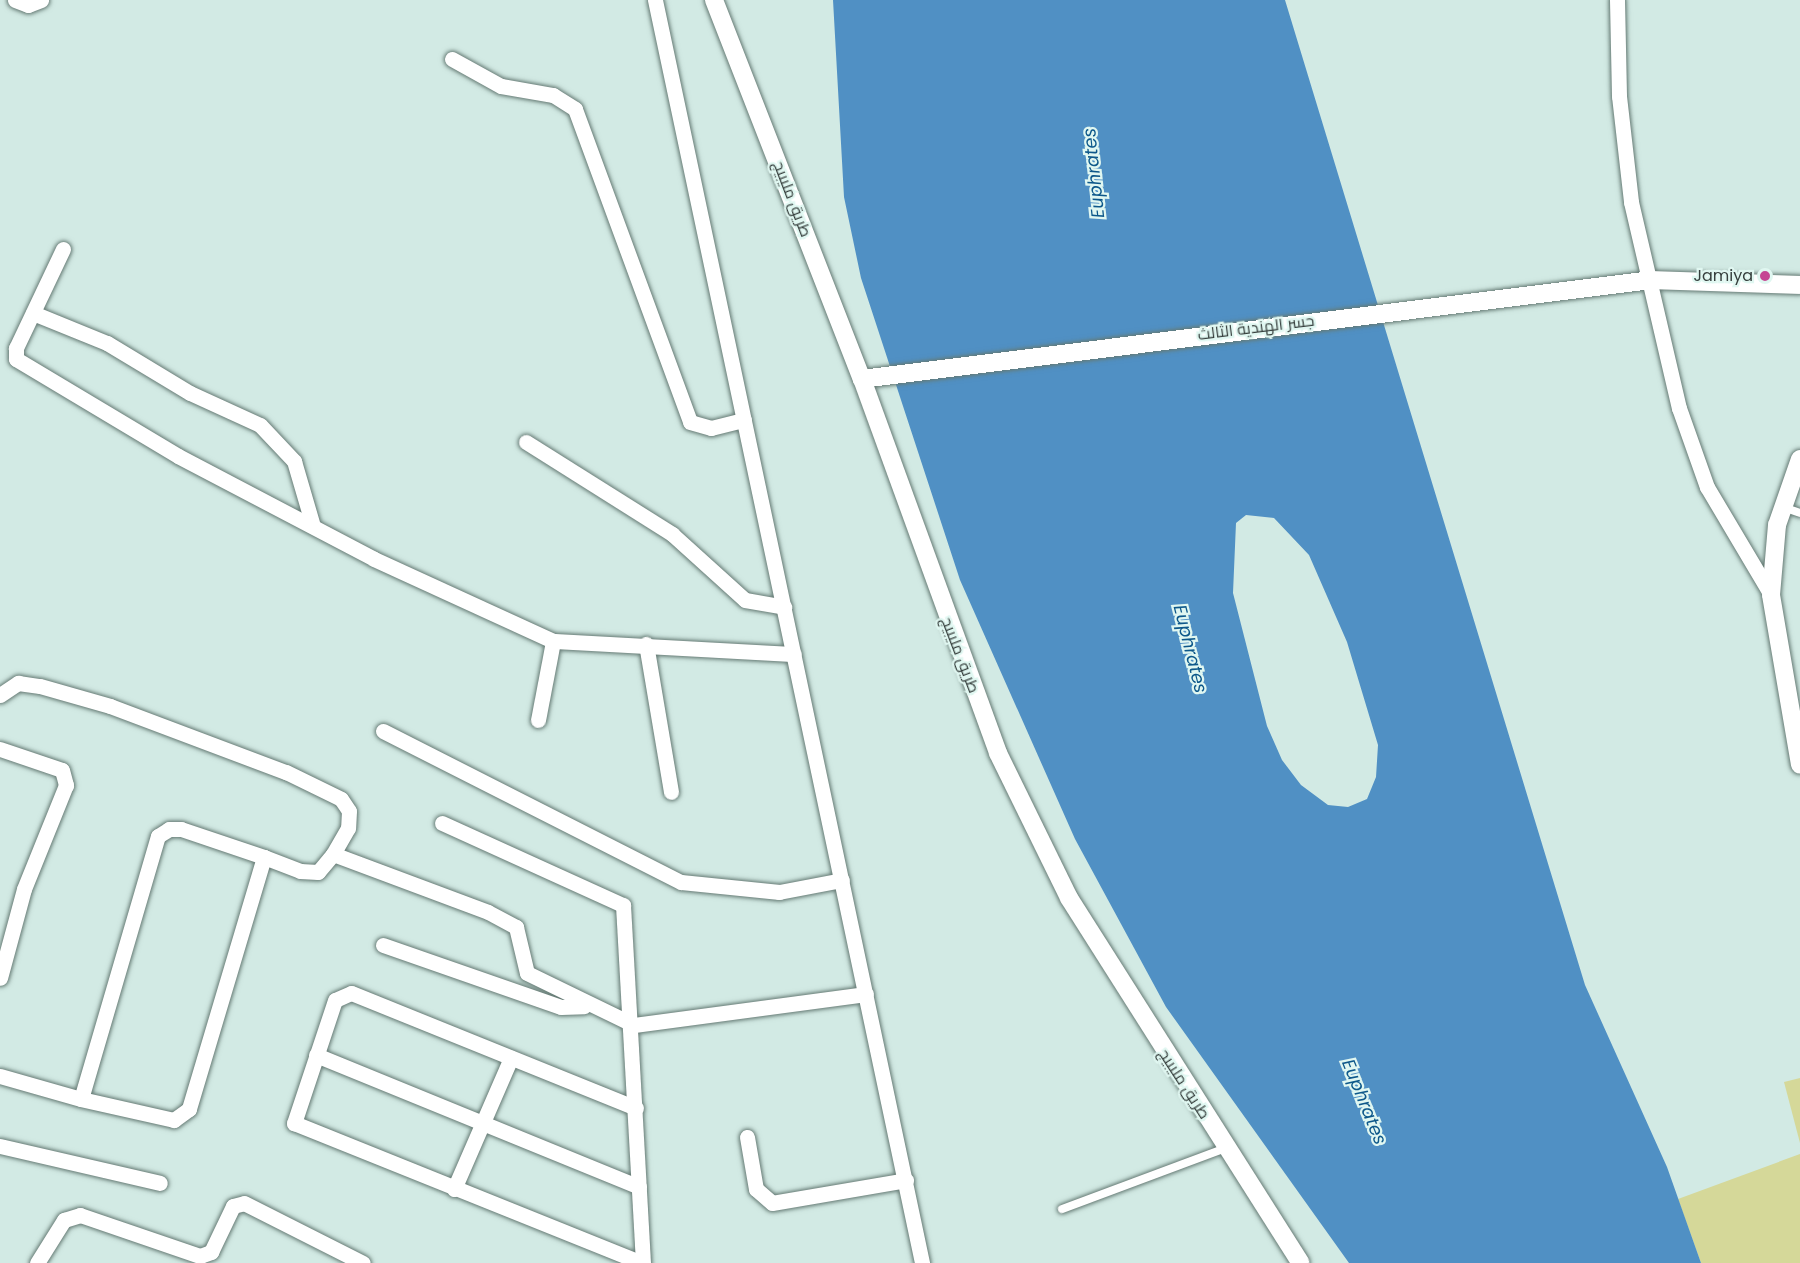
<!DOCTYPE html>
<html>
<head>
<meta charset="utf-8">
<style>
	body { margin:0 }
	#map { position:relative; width:1800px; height:1263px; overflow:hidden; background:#d2eae4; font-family:Poppins,Cairo,sans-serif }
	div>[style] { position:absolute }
	.green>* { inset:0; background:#d5d899 }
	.water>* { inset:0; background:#5090c4 }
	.roads { filter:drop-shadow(0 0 2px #657a74) drop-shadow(0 0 2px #657a74) }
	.service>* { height:8px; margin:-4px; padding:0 4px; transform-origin:4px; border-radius:4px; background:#fff }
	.minor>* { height:15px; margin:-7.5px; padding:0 7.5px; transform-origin:7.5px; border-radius:7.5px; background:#fff }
	.tertiary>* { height:18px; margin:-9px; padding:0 9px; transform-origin:9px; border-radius:9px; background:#fff }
	.dots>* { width:16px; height:16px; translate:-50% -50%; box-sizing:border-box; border:3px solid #e0f7f1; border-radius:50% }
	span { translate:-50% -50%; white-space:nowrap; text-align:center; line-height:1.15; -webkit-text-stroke:4.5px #e0f7f1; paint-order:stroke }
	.street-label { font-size:16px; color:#363f3d }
	.poi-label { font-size:16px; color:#363f3d }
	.right { translate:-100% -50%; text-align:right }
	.water-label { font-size:18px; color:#0d588a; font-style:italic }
</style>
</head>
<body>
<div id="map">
	<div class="green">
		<div style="clip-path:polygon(1800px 1078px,1800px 1143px,1784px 1082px)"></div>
		<div style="clip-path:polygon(1800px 1154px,1800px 1263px,1701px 1263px,1678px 1199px)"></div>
	</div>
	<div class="water">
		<div style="clip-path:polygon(evenodd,833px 0,1285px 0,1585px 985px,1667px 1167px,1701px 1263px,1349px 1263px,1166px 1007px,1075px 839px,960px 580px,861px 278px,844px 197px,833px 0,1246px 515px,1274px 518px,1309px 555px,1347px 642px,1378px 745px,1376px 777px,1367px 799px,1348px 807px,1328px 805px,1301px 785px,1282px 760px,1267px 726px,1233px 593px,1236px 523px,1246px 515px)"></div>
	</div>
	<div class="roads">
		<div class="service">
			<div style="left:1783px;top:507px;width:18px;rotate:19deg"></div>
			<div style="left:1062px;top:1209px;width:175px;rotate:-20.4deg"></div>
		</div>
		<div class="minor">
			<div style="left:15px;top:0;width:14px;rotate:21deg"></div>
			<div style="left:28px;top:5px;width:14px;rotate:-21deg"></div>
			<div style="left:655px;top:0;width:1291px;rotate:78.06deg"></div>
			<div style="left:1617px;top:0;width:96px;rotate:88.8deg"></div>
			<div style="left:1619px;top:96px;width:107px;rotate:83.5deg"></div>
			<div style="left:1631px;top:202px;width:212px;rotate:76.9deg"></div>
			<div style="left:1679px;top:408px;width:84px;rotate:70.5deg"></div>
			<div style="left:1707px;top:487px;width:126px;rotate:59.3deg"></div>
			<div style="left:452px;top:59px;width:56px;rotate:28.9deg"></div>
			<div style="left:501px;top:86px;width:53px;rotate:9.8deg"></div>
			<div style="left:553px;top:95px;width:26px;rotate:32deg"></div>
			<div style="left:575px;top:109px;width:333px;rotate:69.8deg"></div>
			<div style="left:690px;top:422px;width:22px;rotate:16deg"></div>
			<div style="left:711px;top:428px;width:34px;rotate:-14deg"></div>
			<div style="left:63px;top:249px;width:110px;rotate:115.4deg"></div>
			<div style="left:16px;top:348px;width:11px;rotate:90deg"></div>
			<div style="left:16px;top:359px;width:189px;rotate:30.9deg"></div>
			<div style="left:178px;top:456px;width:221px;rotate:27.7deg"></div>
			<div style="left:374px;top:559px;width:197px;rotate:24.6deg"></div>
			<div style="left:553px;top:641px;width:241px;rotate:3.1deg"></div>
			<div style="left:33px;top:313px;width:80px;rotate:22.1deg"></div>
			<div style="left:107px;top:343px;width:97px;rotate:31.1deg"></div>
			<div style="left:190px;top:393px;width:77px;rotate:24.6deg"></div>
			<div style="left:260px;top:425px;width:50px;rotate:46.6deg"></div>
			<div style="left:294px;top:461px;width:68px;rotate:73.7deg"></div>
			<div style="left:526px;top:442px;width:173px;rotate:32.2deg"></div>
			<div style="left:672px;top:534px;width:98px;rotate:42.1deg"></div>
			<div style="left:745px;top:600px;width:40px;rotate:10deg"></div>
			<div style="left:646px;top:644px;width:150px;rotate:80.4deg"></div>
			<div style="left:0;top:695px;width:22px;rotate:-34deg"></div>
			<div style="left:18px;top:683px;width:22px;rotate:8deg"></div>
			<div style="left:40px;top:686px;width:73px;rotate:15.9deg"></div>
			<div style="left:110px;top:706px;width:188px;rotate:20.6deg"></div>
			<div style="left:286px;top:772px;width:61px;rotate:26.1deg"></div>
			<div style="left:341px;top:799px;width:14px;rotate:56deg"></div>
			<div style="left:349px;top:811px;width:17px;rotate:93deg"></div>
			<div style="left:348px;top:828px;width:30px;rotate:120deg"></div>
			<div style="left:538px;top:720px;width:80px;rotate:-79.2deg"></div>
			<div style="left:383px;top:731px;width:334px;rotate:26.9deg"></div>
			<div style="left:681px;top:882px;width:99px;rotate:5.8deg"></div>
			<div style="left:779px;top:892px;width:64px;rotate:-10.8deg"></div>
			<div style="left:0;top:749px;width:65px;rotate:18.7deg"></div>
			<div style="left:62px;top:770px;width:16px;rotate:75deg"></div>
			<div style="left:66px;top:785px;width:112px;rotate:112deg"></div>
			<div style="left:24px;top:889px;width:92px;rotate:105.1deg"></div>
			<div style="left:442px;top:823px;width:199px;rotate:24.4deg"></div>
			<div style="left:623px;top:905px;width:359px;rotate:86.8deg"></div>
			<div style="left:264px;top:857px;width:263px;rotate:106.6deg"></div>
			<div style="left:189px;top:1109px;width:19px;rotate:144deg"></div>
			<div style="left:174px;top:1120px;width:95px;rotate:-167.3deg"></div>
			<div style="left:81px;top:1099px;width:274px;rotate:-73.7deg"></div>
			<div style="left:158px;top:836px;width:13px;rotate:-32deg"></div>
			<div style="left:169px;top:829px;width:12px"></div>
			<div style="left:181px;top:829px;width:88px;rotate:18.6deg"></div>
			<div style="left:264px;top:857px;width:39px;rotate:21deg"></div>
			<div style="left:300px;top:871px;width:18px;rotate:3deg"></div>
			<div style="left:318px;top:872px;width:23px;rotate:-50deg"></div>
			<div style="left:333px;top:854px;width:165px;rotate:20.5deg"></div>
			<div style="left:488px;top:912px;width:32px;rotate:28deg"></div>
			<div style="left:516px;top:927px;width:47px;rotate:76.6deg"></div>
			<div style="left:527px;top:973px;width:119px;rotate:25.9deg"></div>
			<div style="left:634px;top:1025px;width:234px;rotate:-7.6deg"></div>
			<div style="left:383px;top:945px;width:188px;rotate:19.2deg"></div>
			<div style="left:561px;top:1007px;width:23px;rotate:-2deg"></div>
			<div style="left:316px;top:1055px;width:349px;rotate:22.2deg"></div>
			<div style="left:0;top:1076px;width:84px;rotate:15.9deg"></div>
			<div style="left:636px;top:1108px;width:307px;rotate:-158deg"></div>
			<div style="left:351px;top:993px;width:17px;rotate:156deg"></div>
			<div style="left:335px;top:1000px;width:130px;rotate:108.4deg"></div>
			<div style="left:294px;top:1123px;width:375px;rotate:21.9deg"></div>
			<div style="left:747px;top:1137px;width:53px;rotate:80.2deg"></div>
			<div style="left:756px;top:1189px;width:21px;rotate:41deg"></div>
			<div style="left:772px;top:1203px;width:136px;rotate:-9.7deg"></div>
			<div style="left:0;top:1146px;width:164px;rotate:13deg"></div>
			<div style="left:454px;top:1189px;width:143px;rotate:-66.5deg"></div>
			<div style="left:37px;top:1263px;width:51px;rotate:-57.9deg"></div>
			<div style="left:64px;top:1220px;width:17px;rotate:-17deg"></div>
			<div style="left:80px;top:1215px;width:127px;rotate:18.9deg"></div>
			<div style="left:200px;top:1256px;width:12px;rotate:-20deg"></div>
			<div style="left:211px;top:1252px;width:51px;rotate:-64.4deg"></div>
			<div style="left:233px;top:1206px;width:11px;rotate:-15deg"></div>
			<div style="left:244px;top:1203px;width:133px;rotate:26.8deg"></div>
		</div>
		<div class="tertiary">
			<div style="left:714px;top:0;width:407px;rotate:68.7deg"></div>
			<div style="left:862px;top:379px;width:398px;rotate:70deg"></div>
			<div style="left:998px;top:753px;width:161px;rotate:63.9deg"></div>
			<div style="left:1069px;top:898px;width:432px;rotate:57.6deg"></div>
			<div style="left:862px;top:379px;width:795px;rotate:-7.15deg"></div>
			<div style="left:1651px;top:280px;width:149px;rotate:1.9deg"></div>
			<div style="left:1800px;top:459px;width:70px;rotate:109.2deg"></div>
			<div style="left:1777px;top:525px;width:70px;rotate:94.9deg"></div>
			<div style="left:1771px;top:595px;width:172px;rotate:80.3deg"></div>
		</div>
	</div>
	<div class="dots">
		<div style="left:1765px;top:276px;background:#c54693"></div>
	</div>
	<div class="street-label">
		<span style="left:792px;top:199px;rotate:69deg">طريق مليبيج</span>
		<span style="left:1256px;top:328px;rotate:-7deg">جسر الهندية الثالث</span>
		<span style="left:960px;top:655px;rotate:69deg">طريق مليبيج</span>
		<span style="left:1184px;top:1084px;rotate:57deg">طريق مليبيج</span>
	</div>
	<div class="poi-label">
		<span class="right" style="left:1753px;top:276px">Jamiya</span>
	</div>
	<div class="water-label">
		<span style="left:1094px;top:173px;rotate:-96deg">Euphrates</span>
		<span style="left:1190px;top:649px;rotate:76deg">Euphrates</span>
		<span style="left:1364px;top:1102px;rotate:68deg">Euphrates</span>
	</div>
</div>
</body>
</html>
